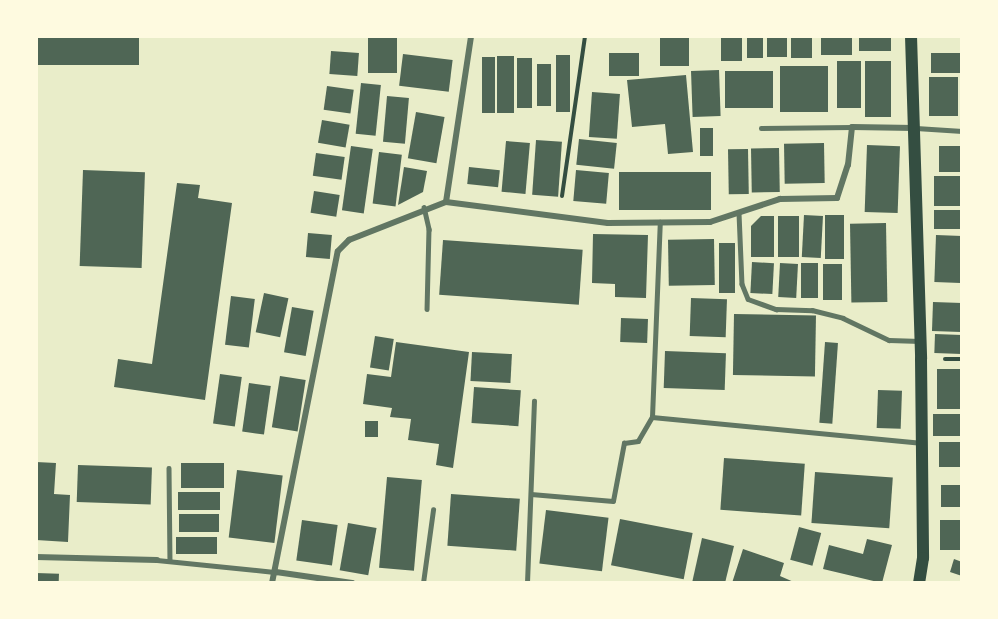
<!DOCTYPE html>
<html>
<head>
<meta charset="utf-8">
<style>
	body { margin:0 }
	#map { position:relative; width:998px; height:619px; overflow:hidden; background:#e9edc9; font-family:"Noto Sans",sans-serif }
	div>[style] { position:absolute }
	.building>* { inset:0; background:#4f6655; transform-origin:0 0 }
	.path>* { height:4px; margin:-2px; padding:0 2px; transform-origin:2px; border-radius:2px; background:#344e41 }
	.service>* { height:4.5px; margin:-2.25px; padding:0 2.25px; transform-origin:2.25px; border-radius:2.25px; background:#617663 }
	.minor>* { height:6px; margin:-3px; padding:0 3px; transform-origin:3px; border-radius:3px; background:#617663 }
	.secondary>* { height:12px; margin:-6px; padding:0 6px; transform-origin:6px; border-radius:6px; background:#344e41 }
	span { translate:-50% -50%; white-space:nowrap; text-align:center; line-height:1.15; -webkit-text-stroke:4.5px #fefae0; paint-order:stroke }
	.frame { position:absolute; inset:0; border:38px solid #fefae0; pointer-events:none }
</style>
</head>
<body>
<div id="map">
	<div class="building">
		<div style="left:36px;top:36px;width:103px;height:29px"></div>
		<div style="left:368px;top:36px;width:29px;height:37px"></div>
		<div style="left:660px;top:36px;width:29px;height:30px"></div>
		<div style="left:721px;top:36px;width:21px;height:25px"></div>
		<div style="left:747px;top:36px;width:16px;height:22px"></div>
		<div style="left:767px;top:36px;width:20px;height:21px"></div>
		<div style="left:791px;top:36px;width:21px;height:22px"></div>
		<div style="left:821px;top:36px;width:31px;height:19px"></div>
		<div style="left:859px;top:36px;width:32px;height:15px"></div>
		<div style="left:331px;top:51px;width:28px;height:23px;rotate:4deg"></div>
		<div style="left:609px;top:53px;width:30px;height:23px"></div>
		<div style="left:931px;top:53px;width:31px;height:20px"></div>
		<div style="left:403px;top:54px;width:50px;height:32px;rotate:7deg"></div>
		<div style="left:556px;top:55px;width:14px;height:57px"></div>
		<div style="left:497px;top:56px;width:17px;height:57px"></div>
		<div style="left:482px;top:57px;width:13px;height:56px"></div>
		<div style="left:517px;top:58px;width:15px;height:50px"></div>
		<div style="left:837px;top:61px;width:24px;height:47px"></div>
		<div style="left:865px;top:61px;width:26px;height:56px"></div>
		<div style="left:537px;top:64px;width:14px;height:42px"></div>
		<div style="left:780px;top:66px;width:48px;height:46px"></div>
		<div style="left:719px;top:70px;width:46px;height:28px;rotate:88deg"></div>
		<div style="left:725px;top:71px;width:48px;height:37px"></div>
		<div style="clip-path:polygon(686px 75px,693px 152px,668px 154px,665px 124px,632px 127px,627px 80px)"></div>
		<div style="left:929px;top:77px;width:29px;height:39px"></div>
		<div style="left:361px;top:83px;width:20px;height:51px;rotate:6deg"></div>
		<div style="left:327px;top:86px;width:27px;height:24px;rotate:8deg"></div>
		<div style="left:592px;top:92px;width:28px;height:45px;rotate:4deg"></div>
		<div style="left:387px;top:96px;width:22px;height:46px;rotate:5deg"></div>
		<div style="left:416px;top:112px;width:29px;height:47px;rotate:10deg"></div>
		<div style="left:322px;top:120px;width:28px;height:23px;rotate:10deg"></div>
		<div style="left:713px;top:128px;width:28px;height:13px;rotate:90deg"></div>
		<div style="left:579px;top:139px;width:38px;height:26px;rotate:6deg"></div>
		<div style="left:536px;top:140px;width:26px;height:55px;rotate:4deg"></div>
		<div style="left:506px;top:141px;width:24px;height:51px;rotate:5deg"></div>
		<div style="left:824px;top:143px;width:40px;height:40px;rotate:89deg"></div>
		<div style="left:867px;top:145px;width:33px;height:67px;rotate:2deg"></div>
		<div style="left:351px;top:146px;width:22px;height:65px;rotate:8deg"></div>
		<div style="left:939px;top:146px;width:23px;height:26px"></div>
		<div style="left:779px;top:148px;width:44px;height:28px;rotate:89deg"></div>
		<div style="left:748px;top:149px;width:45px;height:20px;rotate:89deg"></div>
		<div style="left:379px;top:152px;width:23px;height:52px;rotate:7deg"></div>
		<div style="left:316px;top:153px;width:29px;height:23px;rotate:8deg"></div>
		<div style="clip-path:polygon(404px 167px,427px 171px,423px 192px,398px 205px)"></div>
		<div style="left:469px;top:167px;width:31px;height:17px;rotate:6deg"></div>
		<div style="left:83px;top:170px;width:62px;height:96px;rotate:2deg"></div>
		<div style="left:576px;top:170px;width:33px;height:31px;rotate:5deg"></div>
		<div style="left:619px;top:172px;width:92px;height:38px"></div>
		<div style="left:934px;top:176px;width:28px;height:30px"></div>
		<div style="clip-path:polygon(177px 183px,200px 185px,198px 198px,232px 203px,205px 400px,114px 387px,118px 359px,152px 364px)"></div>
		<div style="left:314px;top:191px;width:26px;height:22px;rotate:9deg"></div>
		<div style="left:934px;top:210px;width:28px;height:19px"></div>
		<div style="left:804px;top:215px;width:19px;height:42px;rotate:3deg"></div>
		<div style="left:825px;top:215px;width:19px;height:44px"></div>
		<div style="clip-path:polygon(761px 216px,774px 216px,774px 257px,751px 257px,751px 226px)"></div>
		<div style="left:778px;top:216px;width:21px;height:41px"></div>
		<div style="left:886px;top:223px;width:79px;height:36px;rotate:89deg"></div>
		<div style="left:308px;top:233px;width:24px;height:24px;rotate:5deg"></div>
		<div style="clip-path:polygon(593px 234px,648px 235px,646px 298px,615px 297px,615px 284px,592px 283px)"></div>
		<div style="left:936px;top:235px;width:26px;height:47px;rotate:2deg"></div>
		<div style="left:714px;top:239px;width:46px;height:46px;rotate:89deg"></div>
		<div style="left:443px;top:240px;width:140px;height:55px;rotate:4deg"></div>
		<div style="left:719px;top:243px;width:16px;height:50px"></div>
		<div style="left:752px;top:262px;width:22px;height:31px;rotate:3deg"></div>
		<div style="left:780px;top:263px;width:18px;height:34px;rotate:3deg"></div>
		<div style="left:801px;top:263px;width:17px;height:35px"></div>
		<div style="left:823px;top:264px;width:19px;height:36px"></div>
		<div style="left:264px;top:293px;width:25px;height:40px;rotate:12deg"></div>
		<div style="left:231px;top:296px;width:24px;height:49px;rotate:7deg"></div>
		<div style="left:691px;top:298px;width:36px;height:38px;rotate:2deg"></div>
		<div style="left:933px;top:302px;width:29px;height:29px;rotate:2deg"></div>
		<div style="left:292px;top:307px;width:22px;height:46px;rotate:10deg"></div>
		<div style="left:734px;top:314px;width:82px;height:61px;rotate:1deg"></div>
		<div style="left:621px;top:318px;width:27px;height:24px;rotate:2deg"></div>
		<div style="left:935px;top:334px;width:27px;height:19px;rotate:2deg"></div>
		<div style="left:375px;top:336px;width:19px;height:32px;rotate:9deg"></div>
		<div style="clip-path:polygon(396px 342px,469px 352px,453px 468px,436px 465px,439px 444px,408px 440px,411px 419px,390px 417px,392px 408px,363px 404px,367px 374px,391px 377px)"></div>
		<div style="left:825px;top:342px;width:13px;height:81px;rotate:4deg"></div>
		<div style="left:665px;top:351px;width:61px;height:37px;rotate:2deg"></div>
		<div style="left:472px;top:352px;width:40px;height:29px;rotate:3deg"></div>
		<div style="left:937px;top:369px;width:25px;height:40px"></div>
		<div style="left:220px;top:374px;width:22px;height:50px;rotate:8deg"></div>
		<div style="left:280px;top:376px;width:26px;height:52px;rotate:9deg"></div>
		<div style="left:249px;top:383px;width:22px;height:49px;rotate:8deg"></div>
		<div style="left:474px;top:387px;width:47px;height:36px;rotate:4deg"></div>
		<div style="left:878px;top:390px;width:24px;height:38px;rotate:2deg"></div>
		<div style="left:962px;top:414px;width:22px;height:29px;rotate:90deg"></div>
		<div style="left:365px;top:421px;width:13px;height:16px"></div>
		<div style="left:939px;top:442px;width:23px;height:25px"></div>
		<div style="left:724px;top:458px;width:81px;height:52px;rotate:4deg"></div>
		<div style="clip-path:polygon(36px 462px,56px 463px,54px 494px,70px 495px,68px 542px,36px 540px)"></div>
		<div style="left:181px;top:463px;width:43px;height:25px"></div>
		<div style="left:78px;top:465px;width:74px;height:37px;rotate:2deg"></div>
		<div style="left:237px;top:470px;width:46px;height:68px;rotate:7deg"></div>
		<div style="left:815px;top:472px;width:78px;height:51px;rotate:4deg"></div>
		<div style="left:387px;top:477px;width:35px;height:91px;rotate:5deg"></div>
		<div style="left:941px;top:485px;width:21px;height:22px"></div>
		<div style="left:178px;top:492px;width:42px;height:18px"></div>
		<div style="left:451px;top:494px;width:69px;height:52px;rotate:4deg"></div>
		<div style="left:546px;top:510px;width:63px;height:54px;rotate:7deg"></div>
		<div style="left:179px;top:514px;width:40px;height:18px"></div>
		<div style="left:620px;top:519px;width:74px;height:47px;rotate:11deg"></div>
		<div style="left:302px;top:520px;width:36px;height:41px;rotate:8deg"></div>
		<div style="left:940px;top:520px;width:22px;height:30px"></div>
		<div style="left:348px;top:523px;width:29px;height:48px;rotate:10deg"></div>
		<div style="left:799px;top:527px;width:23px;height:34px;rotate:15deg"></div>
		<div style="left:176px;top:537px;width:41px;height:17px"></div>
		<div style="clip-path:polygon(702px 538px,734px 546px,725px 583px,692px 583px)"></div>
		<div style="clip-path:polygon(867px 539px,892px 545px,882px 583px,823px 569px,829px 545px,863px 554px)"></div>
		<div style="clip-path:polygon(743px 549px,784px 563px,780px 576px,796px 583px,732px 583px)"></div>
		<div style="clip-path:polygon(954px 559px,962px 562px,962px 576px,950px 572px)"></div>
		<div style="left:36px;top:573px;width:23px;height:10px;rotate:2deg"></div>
	</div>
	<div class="path">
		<div style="left:562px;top:196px;width:162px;rotate:-81.8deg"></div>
		<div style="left:945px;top:359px;width:17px"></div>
	</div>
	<div class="service">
		<div style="left:761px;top:128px;width:91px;rotate:-0.6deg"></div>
		<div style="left:916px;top:128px;width:46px;rotate:3.7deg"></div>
		<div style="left:424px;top:207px;width:23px;rotate:77deg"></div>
		<div style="left:429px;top:229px;width:80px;rotate:91.4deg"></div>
		<div style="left:739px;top:213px;width:71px;rotate:87.6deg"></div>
		<div style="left:742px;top:284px;width:16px;rotate:68deg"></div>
		<div style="left:748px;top:299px;width:30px;rotate:20deg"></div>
		<div style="left:776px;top:309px;width:36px;rotate:2deg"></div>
		<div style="left:812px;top:310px;width:32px;rotate:14deg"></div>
		<div style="left:843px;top:318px;width:51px;rotate:25.6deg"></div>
		<div style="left:889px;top:340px;width:31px;rotate:2deg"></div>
		<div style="left:652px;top:417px;width:195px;rotate:-87.7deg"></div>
		<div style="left:169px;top:468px;width:93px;rotate:89.4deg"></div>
		<div style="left:531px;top:494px;width:82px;rotate:4.9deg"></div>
		<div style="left:613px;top:501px;width:59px;rotate:-79.3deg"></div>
		<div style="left:624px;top:443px;width:14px;rotate:-8deg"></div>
		<div style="left:638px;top:441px;width:28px;rotate:-60deg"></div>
		<div style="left:652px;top:417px;width:269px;rotate:5.5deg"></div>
		<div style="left:157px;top:560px;width:120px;rotate:5.8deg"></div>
		<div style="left:423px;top:583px;width:74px;rotate:-82.2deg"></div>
		<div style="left:527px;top:583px;width:182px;rotate:-87.8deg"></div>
	</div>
	<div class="minor">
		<div style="left:446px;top:202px;width:168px;rotate:-81.4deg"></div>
		<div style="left:36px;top:557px;width:121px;rotate:1.4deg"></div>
		<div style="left:276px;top:572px;width:77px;rotate:8.2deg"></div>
		<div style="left:272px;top:583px;width:338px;rotate:-78.8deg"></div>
		<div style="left:338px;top:251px;width:16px;rotate:-45deg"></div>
		<div style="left:349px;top:240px;width:104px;rotate:-21.4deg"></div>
		<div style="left:446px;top:202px;width:163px;rotate:7.4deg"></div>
		<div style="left:608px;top:223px;width:102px;rotate:-0.6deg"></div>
		<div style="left:710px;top:222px;width:74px;rotate:-18.2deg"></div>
		<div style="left:780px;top:199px;width:57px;rotate:-1deg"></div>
		<div style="left:837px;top:198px;width:35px;rotate:-72deg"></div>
		<div style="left:848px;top:165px;width:38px;rotate:-84deg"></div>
		<div style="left:852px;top:127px;width:62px;rotate:0.9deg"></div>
	</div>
	<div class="secondary">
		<div style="left:911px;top:36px;width:323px;rotate:88.2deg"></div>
		<div style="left:921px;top:359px;width:199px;rotate:89.4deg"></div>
		<div style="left:923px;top:558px;width:25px;rotate:99deg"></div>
	</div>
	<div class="frame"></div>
</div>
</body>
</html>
